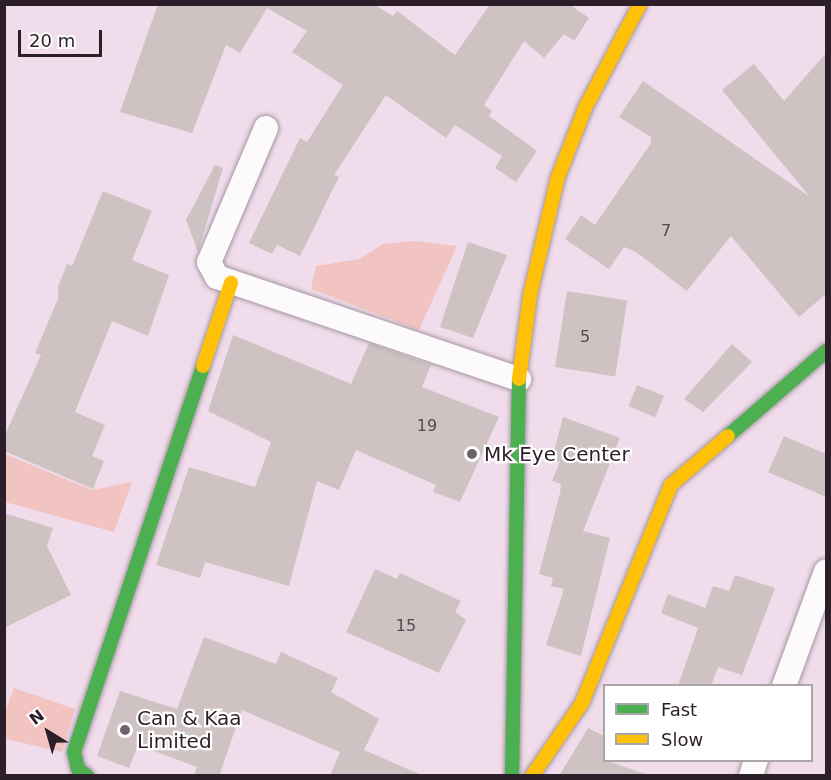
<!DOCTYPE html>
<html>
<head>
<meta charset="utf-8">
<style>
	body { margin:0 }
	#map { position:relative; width:831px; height:780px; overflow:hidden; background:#f0dceb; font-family:"DejaVu Sans",sans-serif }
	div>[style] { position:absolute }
	.green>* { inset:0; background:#f1c4c2 }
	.building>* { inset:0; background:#cec3c2; transform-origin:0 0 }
	.roads { filter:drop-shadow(0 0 2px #a596a1) drop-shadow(0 0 2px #a596a1) }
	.street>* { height:24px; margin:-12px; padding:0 12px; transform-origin:12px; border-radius:12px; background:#fdfafc }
	.fast>* { height:14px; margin:-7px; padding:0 7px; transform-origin:7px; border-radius:7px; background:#4caf50 }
	.slow>* { height:14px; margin:-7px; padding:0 7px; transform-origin:7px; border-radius:7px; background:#ffc107 }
	.dots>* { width:16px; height:16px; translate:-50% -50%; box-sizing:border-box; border:3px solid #fff; border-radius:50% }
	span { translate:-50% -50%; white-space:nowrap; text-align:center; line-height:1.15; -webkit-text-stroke:4.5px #fff; paint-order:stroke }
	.number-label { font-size:16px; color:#54484f }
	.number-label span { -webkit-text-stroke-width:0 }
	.poi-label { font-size:20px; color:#2c1f29 }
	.left { translate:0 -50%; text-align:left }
	.frame { position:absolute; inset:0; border:6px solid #2c1f29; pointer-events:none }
	.legend { position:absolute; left:603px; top:684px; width:210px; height:78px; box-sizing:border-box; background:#fff; border:2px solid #aba5a9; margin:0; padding:8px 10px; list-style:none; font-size:18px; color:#2c1f29 }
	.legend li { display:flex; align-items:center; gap:12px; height:30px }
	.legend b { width:30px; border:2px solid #aba5a9 }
	.north { position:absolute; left:18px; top:702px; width:60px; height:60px; -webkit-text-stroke:4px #fff; paint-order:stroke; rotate:323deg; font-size:16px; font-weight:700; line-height:24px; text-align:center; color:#2c1f29 }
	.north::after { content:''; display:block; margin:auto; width:21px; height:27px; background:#2c1f29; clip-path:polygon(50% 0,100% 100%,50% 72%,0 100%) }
	.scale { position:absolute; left:18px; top:30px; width:84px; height:27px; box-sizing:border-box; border:3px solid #2c1f29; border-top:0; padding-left:8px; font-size:18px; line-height:21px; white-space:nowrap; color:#2c1f29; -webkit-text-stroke:4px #fff; paint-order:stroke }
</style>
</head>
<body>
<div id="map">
	<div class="green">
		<div style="clip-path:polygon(416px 241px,457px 246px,419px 330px,311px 289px,316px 266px,360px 259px,383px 244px)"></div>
		<div style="clip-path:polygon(5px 454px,92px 490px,132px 482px,114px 532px,5px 502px)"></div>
		<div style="clip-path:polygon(14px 688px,75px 709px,62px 752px,5px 739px,4px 714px)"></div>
	</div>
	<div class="building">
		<div style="clip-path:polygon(158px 4px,373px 4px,393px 16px,397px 11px,455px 55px,490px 4px,569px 4px,589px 18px,574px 41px,564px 34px,544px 58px,524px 41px,484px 105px,492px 111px,489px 116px,537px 151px,516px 182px,495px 168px,502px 156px,455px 125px,446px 138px,386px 95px,334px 175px,339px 177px,300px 256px,277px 245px,272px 254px,249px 243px,300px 138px,307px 142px,343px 85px,292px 52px,307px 31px,267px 8px,240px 53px,226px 45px,192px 133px,120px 112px)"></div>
		<div style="clip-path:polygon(826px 53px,826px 294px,799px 317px,731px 236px,687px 291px,636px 252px,624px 247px,609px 269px,565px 239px,581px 215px,595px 225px,651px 143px,651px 137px,619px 117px,643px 81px,810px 197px,722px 90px,754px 64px,784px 101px)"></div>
		<div style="clip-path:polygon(215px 165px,223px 168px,198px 252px,186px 220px)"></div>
		<div style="clip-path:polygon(103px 191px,152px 211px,132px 260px,169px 275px,148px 336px,112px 321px,75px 412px,105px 425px,92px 456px,104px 461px,93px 489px,4px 451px,4px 437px,41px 355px,35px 353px,58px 299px,58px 287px,67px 264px,72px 266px)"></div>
		<div style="clip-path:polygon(468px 242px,507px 255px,473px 338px,440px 327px)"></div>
		<div style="left:567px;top:291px;width:61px;height:77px;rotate:9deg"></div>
		<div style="clip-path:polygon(233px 335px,351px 384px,369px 343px,431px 365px,422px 387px,499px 417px,460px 502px,433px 492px,436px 485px,356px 450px,339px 490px,317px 481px,289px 586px,205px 562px,200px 578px,156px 565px,189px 467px,255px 487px,271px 442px,208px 411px)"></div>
		<div style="clip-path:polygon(732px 344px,752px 362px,703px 412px,684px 399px)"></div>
		<div style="left:637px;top:385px;width:29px;height:23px;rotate:22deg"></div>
		<div style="clip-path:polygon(563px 417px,620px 438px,583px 531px,610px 538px,581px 656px,546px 645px,564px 589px,551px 586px,553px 578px,539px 574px,560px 493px,561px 484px,552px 481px,560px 462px,552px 459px)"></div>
		<div style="clip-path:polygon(784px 436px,826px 454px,826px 497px,768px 472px)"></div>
		<div style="clip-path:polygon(4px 513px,53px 528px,47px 546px,71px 595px,4px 628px)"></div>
		<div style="clip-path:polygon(375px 569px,397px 579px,400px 573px,461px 601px,455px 612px,466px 620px,439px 673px,346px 632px)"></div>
		<div style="clip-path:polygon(735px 575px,775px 588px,742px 675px,718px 667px,711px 686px,678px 686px,698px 628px,661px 613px,668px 594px,705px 608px,713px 586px,729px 591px)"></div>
		<div style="clip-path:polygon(204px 637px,276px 664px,281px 652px,338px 678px,331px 692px,379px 719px,364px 750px,424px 776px,330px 776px,340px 752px,242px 710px,219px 776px,194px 776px,197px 767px,138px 745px,129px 768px,97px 756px,120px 691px,177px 709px)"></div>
		<div style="clip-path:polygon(588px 728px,604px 736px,604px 760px,652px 776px,559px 776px)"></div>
	</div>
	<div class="roads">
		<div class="street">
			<div style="left:266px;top:128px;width:146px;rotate:113deg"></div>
			<div style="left:209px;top:262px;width:17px;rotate:62deg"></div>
			<div style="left:217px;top:277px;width:319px;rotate:18.7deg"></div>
			<div style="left:784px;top:686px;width:122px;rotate:-69.9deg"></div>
			<div style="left:751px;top:776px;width:17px;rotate:-73deg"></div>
		</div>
		<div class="fast">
			<div style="left:728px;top:436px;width:130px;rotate:-40.9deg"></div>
			<div style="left:87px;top:776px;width:11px;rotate:-142deg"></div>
			<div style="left:78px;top:769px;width:17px;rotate:-103deg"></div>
			<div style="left:74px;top:752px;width:407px;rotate:-71.5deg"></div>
			<div style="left:512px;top:776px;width:397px;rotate:-89deg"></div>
		</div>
		<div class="slow">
			<div style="left:203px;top:366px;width:88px;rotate:-71.4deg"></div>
			<div style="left:519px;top:379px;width:85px;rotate:-82.5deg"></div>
			<div style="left:530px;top:295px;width:121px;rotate:-76.7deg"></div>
			<div style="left:558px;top:177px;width:76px;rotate:-68.5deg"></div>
			<div style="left:586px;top:106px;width:115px;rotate:-62.1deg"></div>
			<div style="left:532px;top:776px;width:88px;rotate:-55.6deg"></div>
			<div style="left:582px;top:703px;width:235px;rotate:-67.8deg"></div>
			<div style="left:671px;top:485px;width:75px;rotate:-40.7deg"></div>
		</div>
	</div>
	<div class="dots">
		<div style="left:472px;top:454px;background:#71616d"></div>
		<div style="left:125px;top:730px;background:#71616d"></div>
	</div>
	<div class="number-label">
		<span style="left:666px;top:231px">7</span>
		<span style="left:585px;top:337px">5</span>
		<span style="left:427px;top:426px">19</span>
		<span style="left:406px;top:626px">15</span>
	</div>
	<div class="poi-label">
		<span class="left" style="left:484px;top:454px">Mk Eye Center</span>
		<span class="left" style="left:137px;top:730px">Can &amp; Kaa<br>Limited</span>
	</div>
	<div class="frame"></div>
	<ul class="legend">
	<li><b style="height:8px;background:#4caf50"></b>Fast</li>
	<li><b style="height:8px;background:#ffc107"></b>Slow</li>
	</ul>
	<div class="north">N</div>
	<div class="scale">20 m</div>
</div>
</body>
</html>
